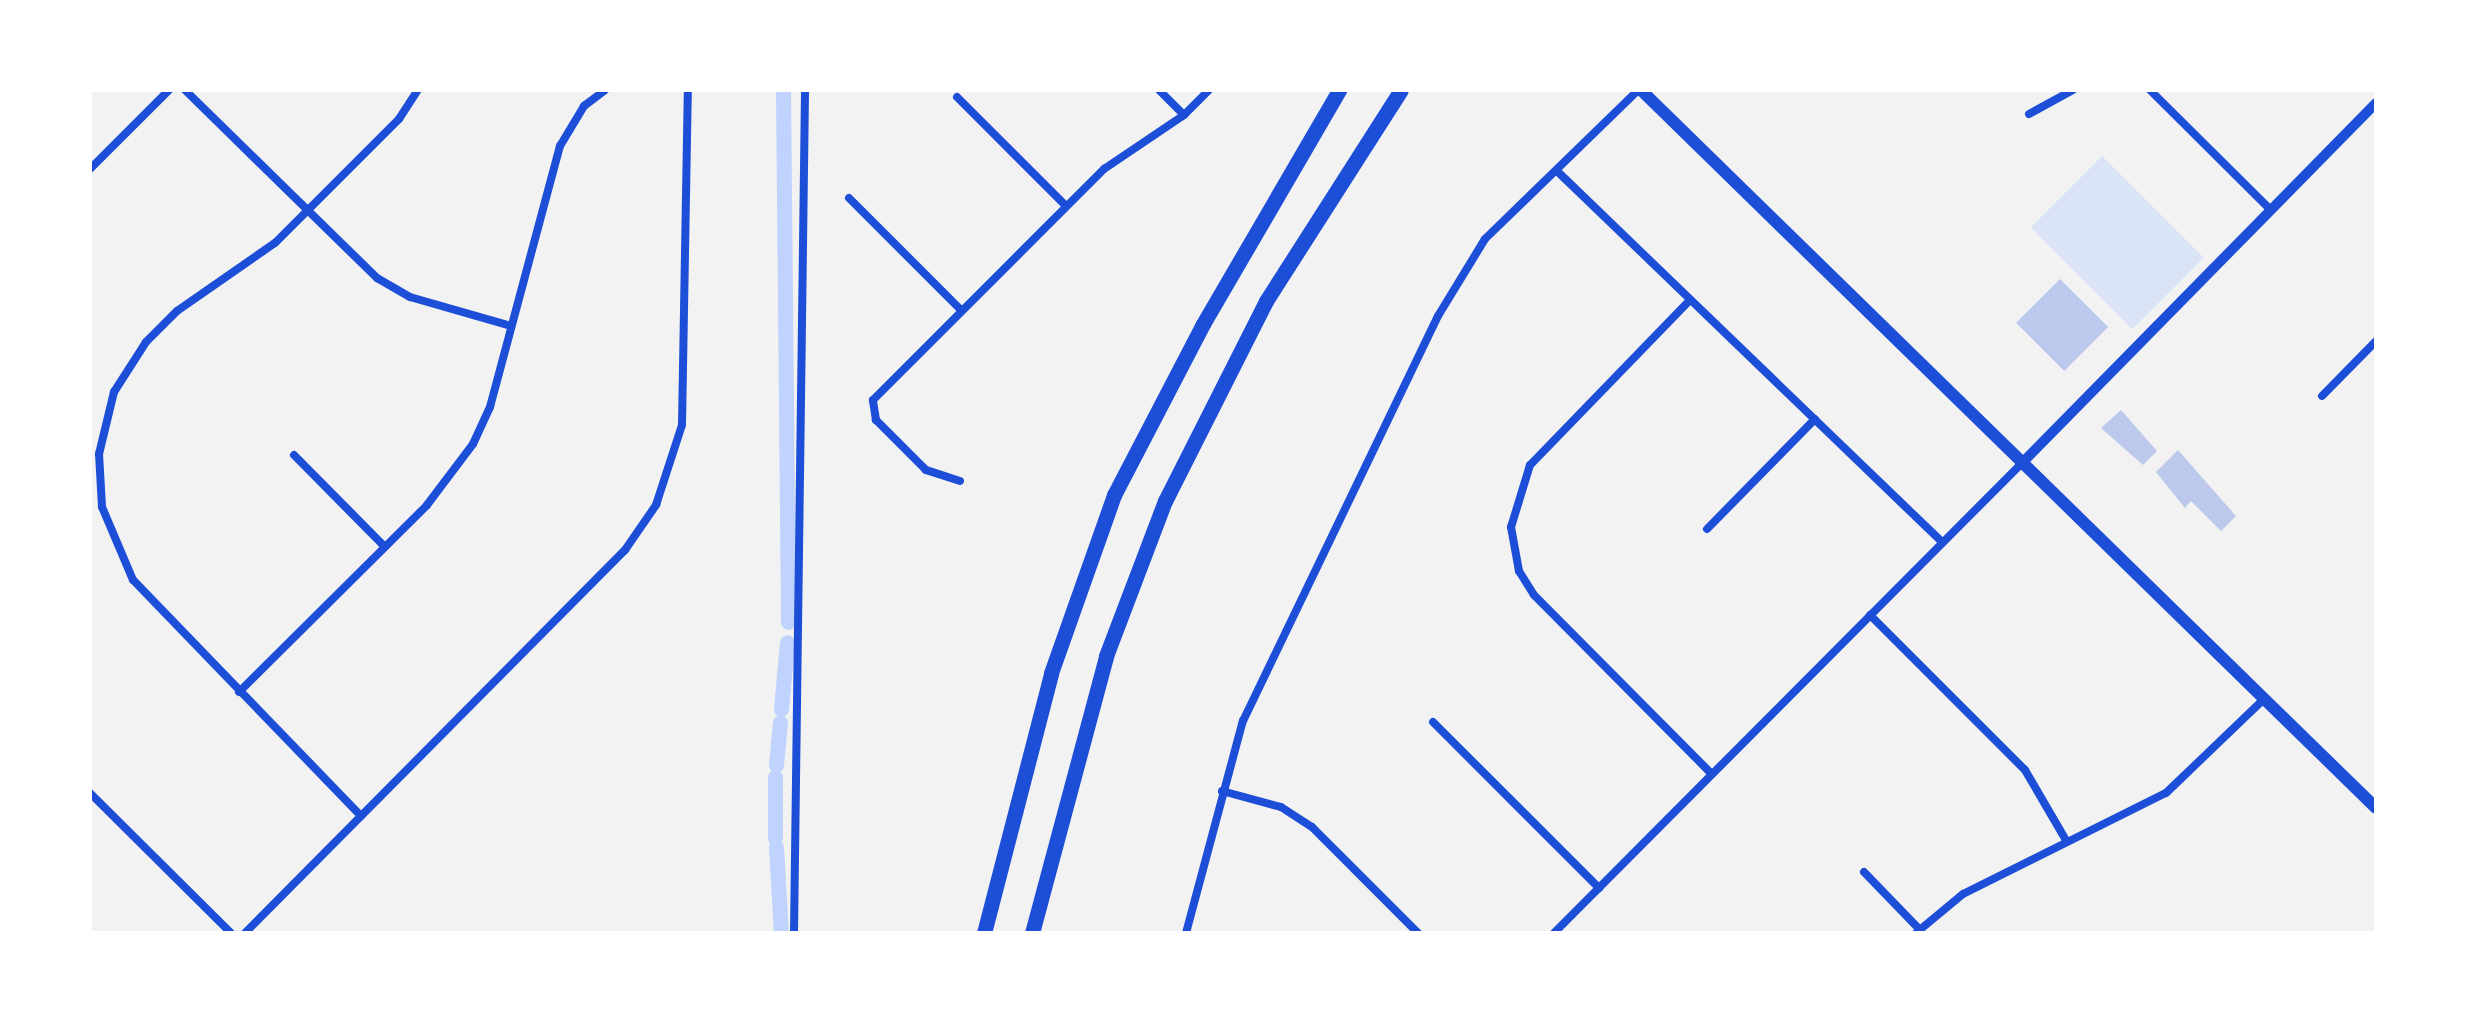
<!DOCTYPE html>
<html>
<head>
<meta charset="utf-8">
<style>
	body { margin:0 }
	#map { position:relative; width:2466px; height:1023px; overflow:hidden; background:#f2f2f2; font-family:"PT Sans Narrow",sans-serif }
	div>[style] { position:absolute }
	.green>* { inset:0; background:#dbe4f7; transform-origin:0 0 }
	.canal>* { height:15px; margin:-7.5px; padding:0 7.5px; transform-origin:7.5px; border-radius:7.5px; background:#bfd3fe }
	.building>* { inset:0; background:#bdc9ec; transform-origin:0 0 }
	.minor>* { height:8px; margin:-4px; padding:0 4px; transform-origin:4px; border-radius:4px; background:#1d4ed8 }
	.tertiary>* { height:10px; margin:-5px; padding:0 5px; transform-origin:5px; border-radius:5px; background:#1d4ed8 }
	.primary>* { height:12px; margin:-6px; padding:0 6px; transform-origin:6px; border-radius:6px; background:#1d4ed8 }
	.motorway>* { height:15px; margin:-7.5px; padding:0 7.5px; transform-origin:7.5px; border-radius:7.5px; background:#1d4ed8 }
	span { translate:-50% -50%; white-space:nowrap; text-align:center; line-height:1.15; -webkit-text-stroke:9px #fff; paint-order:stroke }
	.frame { position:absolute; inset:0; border:92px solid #fff; pointer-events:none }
</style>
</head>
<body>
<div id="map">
	<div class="green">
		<div style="left:2102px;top:156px;width:144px;height:101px;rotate:45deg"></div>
	</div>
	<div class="canal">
		<div style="left:783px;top:90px;width:532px;rotate:89.46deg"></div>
		<div style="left:781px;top:709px;width:67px;rotate:-84.9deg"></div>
		<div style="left:776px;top:765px;width:43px;rotate:-84.7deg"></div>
		<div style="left:775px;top:838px;width:61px;rotate:-90deg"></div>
		<div style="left:776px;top:847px;width:86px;rotate:86.7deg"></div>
	</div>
	<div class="building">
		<div style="left:2060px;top:279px;width:68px;height:62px;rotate:45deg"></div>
		<div style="clip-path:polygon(2121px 410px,2157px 451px,2143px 465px,2101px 428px)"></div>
		<div style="clip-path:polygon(2178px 450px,2236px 516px,2221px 531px,2191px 501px,2185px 508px,2156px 472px)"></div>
	</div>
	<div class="minor">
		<div style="left:185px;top:90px;width:269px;rotate:44.4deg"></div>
		<div style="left:377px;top:278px;width:38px;rotate:30deg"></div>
		<div style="left:410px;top:297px;width:105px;rotate:16deg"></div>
		<div style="left:1159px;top:90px;width:35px;rotate:45deg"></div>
		<div style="left:2150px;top:90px;width:170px;rotate:44.8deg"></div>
		<div style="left:957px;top:97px;width:154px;rotate:45deg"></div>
		<div style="left:2029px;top:114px;width:50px;rotate:-28.6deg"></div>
		<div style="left:90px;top:169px;width:112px;rotate:-45deg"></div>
		<div style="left:1557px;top:171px;width:535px;rotate:43.94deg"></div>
		<div style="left:849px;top:198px;width:158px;rotate:45deg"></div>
		<div style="left:1690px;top:300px;width:230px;rotate:134.1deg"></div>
		<div style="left:1530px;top:465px;width:65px;rotate:107deg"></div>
		<div style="left:1511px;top:527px;width:45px;rotate:79.7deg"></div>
		<div style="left:1519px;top:571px;width:28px;rotate:58deg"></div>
		<div style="left:1534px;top:595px;width:252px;rotate:45.2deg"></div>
		<div style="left:2322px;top:396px;width:77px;rotate:-45.5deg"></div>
		<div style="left:294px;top:455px;width:129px;rotate:45.3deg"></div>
		<div style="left:960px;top:481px;width:36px;rotate:-162deg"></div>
		<div style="left:926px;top:470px;width:71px;rotate:-135deg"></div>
		<div style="left:876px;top:420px;width:20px;rotate:-99deg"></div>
		<div style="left:873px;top:400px;width:327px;rotate:-45deg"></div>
		<div style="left:1104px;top:169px;width:97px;rotate:-34deg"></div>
		<div style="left:1184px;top:115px;width:35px;rotate:-45deg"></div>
		<div style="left:1707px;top:529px;width:154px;rotate:-45.5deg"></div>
		<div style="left:1870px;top:615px;width:219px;rotate:45deg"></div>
		<div style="left:2025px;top:770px;width:83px;rotate:59.7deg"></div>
		<div style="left:239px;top:692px;width:265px;rotate:-44.8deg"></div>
		<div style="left:427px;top:505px;width:76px;rotate:-53deg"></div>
		<div style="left:473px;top:444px;width:41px;rotate:-65.3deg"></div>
		<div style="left:490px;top:407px;width:270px;rotate:-75deg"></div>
		<div style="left:560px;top:146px;width:47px;rotate:-59deg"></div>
		<div style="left:584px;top:106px;width:26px;rotate:-37deg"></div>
		<div style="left:1433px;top:722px;width:235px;rotate:45deg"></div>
		<div style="left:1222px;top:791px;width:61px;rotate:15.2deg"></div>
		<div style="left:1281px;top:807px;width:37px;rotate:33deg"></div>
		<div style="left:1312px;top:827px;width:150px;rotate:45deg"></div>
		<div style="left:90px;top:793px;width:199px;rotate:44.8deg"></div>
		<div style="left:361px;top:816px;width:328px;rotate:-134deg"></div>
		<div style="left:133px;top:580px;width:79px;rotate:-113deg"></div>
		<div style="left:102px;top:507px;width:53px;rotate:-93.2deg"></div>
		<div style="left:99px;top:454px;width:64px;rotate:-76.4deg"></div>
		<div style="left:114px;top:392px;width:59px;rotate:-57.4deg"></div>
		<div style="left:146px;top:342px;width:44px;rotate:-45deg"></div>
		<div style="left:177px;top:311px;width:119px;rotate:-34.8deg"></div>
		<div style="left:275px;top:243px;width:175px;rotate:-45deg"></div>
		<div style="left:399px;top:119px;width:35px;rotate:-57deg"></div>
		<div style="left:1864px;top:872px;width:79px;rotate:46deg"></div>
		<div style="left:245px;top:933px;width:540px;rotate:-45.23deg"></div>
		<div style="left:625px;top:550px;width:55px;rotate:-55.4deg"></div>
		<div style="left:656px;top:505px;width:84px;rotate:-72deg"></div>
		<div style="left:682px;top:425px;width:335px;rotate:-89deg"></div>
		<div style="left:794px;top:933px;width:843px;rotate:-89.25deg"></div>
		<div style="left:1186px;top:933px;width:220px;rotate:-75deg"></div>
		<div style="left:1243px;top:721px;width:449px;rotate:-64.3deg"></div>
		<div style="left:1438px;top:316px;width:90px;rotate:-58.6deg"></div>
		<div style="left:1485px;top:239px;width:214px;rotate:-44.2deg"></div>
		<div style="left:1554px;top:933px;width:666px;rotate:-45.12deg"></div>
		<div style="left:1916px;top:933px;width:61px;rotate:-39.7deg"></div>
		<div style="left:1963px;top:894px;width:227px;rotate:-26.5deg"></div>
		<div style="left:2166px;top:793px;width:137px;rotate:-43.8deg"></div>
	</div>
	<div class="tertiary">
		<div style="left:2024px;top:461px;width:502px;rotate:-45.48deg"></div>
	</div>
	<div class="primary">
		<div style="left:1641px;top:90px;width:1027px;rotate:44.33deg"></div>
	</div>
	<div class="motorway">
		<div style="left:984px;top:933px;width:268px;rotate:-75.5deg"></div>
		<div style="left:1051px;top:673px;width:189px;rotate:-70.5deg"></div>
		<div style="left:1114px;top:495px;width:193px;rotate:-62.5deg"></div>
		<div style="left:1203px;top:324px;width:271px;rotate:-59.8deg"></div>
		<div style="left:1032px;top:933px;width:287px;rotate:-75deg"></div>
		<div style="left:1106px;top:656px;width:166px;rotate:-69.2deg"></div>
		<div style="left:1165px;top:501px;width:224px;rotate:-63.2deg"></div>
		<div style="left:1266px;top:301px;width:250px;rotate:-57.4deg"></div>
	</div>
	<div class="frame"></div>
</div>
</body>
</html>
